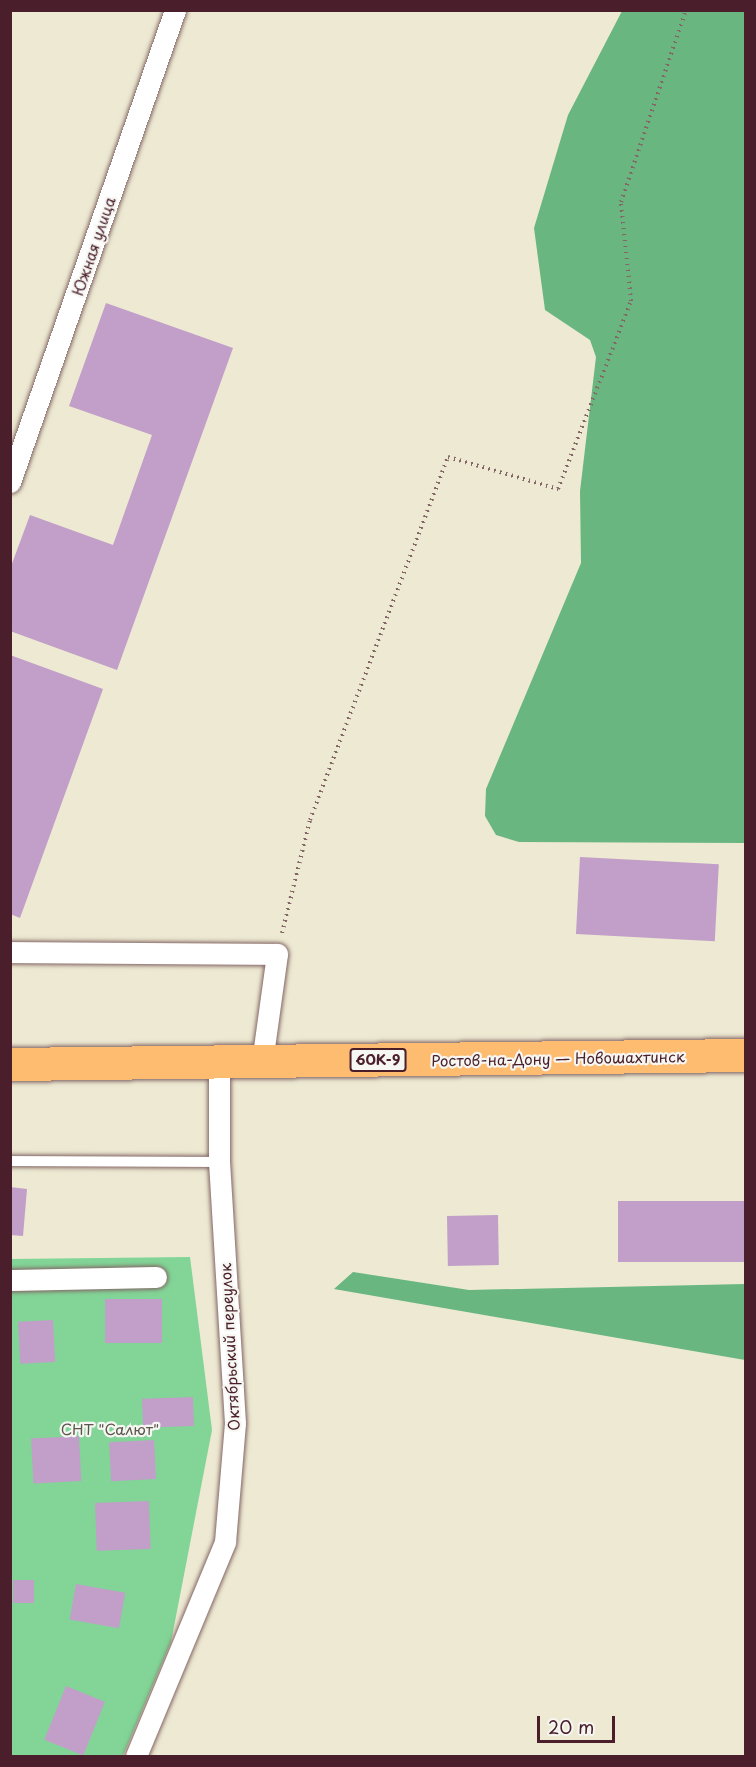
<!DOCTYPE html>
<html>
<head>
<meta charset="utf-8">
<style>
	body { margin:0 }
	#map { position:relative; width:756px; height:1767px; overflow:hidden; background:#ede9d2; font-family:"Playpen Sans",sans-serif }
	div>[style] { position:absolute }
	.green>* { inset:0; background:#82d597 }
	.forest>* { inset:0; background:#69b680 }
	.building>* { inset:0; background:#c19fc9; transform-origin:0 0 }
	.path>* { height:4px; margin-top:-2px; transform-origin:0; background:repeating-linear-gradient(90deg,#836665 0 1.5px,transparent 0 6px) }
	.roads { filter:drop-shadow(0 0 2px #836665) drop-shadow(0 0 2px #836665) }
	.service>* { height:10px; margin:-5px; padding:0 5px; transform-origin:5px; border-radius:5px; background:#fff }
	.minor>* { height:21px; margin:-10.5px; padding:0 10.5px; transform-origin:10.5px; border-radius:10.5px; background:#fff }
	.primary>* { height:33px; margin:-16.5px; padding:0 16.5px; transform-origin:16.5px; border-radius:16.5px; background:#febc70 }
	span { translate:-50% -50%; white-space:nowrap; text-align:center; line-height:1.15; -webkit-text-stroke:4.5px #f6f6f2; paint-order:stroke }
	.shield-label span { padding:2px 4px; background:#f6f6f2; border:2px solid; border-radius:4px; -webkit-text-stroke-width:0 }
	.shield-label { font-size:14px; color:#4a1f2b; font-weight:700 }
	.street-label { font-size:15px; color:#4a1f2b }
	.park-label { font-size:15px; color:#5b564b }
	.frame { position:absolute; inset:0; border:12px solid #4a1f2b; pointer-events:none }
	.scale { position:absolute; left:537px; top:1716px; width:78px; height:27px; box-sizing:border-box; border:3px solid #4a1f2b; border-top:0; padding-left:8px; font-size:18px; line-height:21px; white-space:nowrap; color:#4a1f2b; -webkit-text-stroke:4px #f6f6f2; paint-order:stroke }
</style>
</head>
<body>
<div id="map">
	<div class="green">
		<div style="clip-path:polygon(190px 1257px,212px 1430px,171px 1642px,123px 1756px,11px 1756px,10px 1259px)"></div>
	</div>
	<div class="forest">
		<div style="clip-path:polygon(622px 11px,745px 11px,745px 843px,519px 842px,496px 835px,485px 816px,486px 789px,581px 563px,580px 491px,596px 357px,590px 340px,545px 310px,534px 228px,568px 115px)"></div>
		<div style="clip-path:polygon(353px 1272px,469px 1290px,745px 1284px,745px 1360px,334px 1289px)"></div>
	</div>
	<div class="building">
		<div style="clip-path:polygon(106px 303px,233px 348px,117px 670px,10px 631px,10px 569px,30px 515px,113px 545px,152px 435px,69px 406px)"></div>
		<div style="clip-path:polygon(10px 655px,103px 689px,20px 918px,10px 914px)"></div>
		<div style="left:580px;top:857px;width:139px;height:77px;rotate:3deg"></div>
		<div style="clip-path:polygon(10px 1187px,27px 1189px,23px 1236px,10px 1235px)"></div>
		<div style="left:746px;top:1201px;width:61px;height:128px;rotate:90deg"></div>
		<div style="left:498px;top:1215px;width:50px;height:51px;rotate:89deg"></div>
		<div style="left:162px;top:1299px;width:44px;height:57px;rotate:90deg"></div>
		<div style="left:53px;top:1320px;width:42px;height:35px;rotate:87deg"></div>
		<div style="left:193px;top:1397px;width:29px;height:51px;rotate:88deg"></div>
		<div style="left:79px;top:1436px;width:45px;height:48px;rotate:87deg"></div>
		<div style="left:154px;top:1440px;width:39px;height:45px;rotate:87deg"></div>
		<div style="left:149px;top:1501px;width:48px;height:54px;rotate:88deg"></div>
		<div style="left:13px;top:1580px;width:21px;height:23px"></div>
		<div style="left:76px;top:1584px;width:50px;height:36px;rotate:10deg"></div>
		<div style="left:66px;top:1686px;width:42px;height:58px;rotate:22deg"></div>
	</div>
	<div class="path">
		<div style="left:282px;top:933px;width:116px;rotate:-76.1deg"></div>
		<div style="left:310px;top:820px;width:388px;rotate:-69.2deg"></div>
		<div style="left:448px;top:457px;width:115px;rotate:16.2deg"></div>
		<div style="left:558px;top:489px;width:202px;rotate:-68.8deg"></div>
		<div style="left:631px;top:301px;width:100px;rotate:-95.8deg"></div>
		<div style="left:621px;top:202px;width:203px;rotate:-71.3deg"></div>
	</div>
	<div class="roads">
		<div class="service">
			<div style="left:10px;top:1161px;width:209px;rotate:0.3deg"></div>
		</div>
		<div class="minor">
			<div style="left:10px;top:482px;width:500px;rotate:-70.73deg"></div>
			<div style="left:10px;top:952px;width:267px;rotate:0.4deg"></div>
			<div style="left:277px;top:954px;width:109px;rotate:97.9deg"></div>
			<div style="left:10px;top:1280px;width:146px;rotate:-1.2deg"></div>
			<div style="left:136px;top:1756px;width:232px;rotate:-67.4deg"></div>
			<div style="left:225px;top:1542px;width:119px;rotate:-85.2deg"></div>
			<div style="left:235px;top:1423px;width:261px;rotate:-93.5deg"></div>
			<div style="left:219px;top:1162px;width:99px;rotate:-90deg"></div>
		</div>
		<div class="primary">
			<div style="left:10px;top:1064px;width:736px;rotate:-0.7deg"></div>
		</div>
	</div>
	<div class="shield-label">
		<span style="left:378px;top:1060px">60К-9</span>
	</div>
	<div class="street-label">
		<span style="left:93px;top:246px;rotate:-71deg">Южная улица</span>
		<span style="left:558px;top:1058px;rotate:-1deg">Ростов-на-Дону — Новошахтинск</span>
		<span style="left:229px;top:1347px;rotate:-93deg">Октябрьский переулок</span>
	</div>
	<div class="park-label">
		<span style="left:110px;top:1429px">СНТ "Салют"</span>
	</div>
	<div class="frame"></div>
	<div class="scale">20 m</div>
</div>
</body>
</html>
